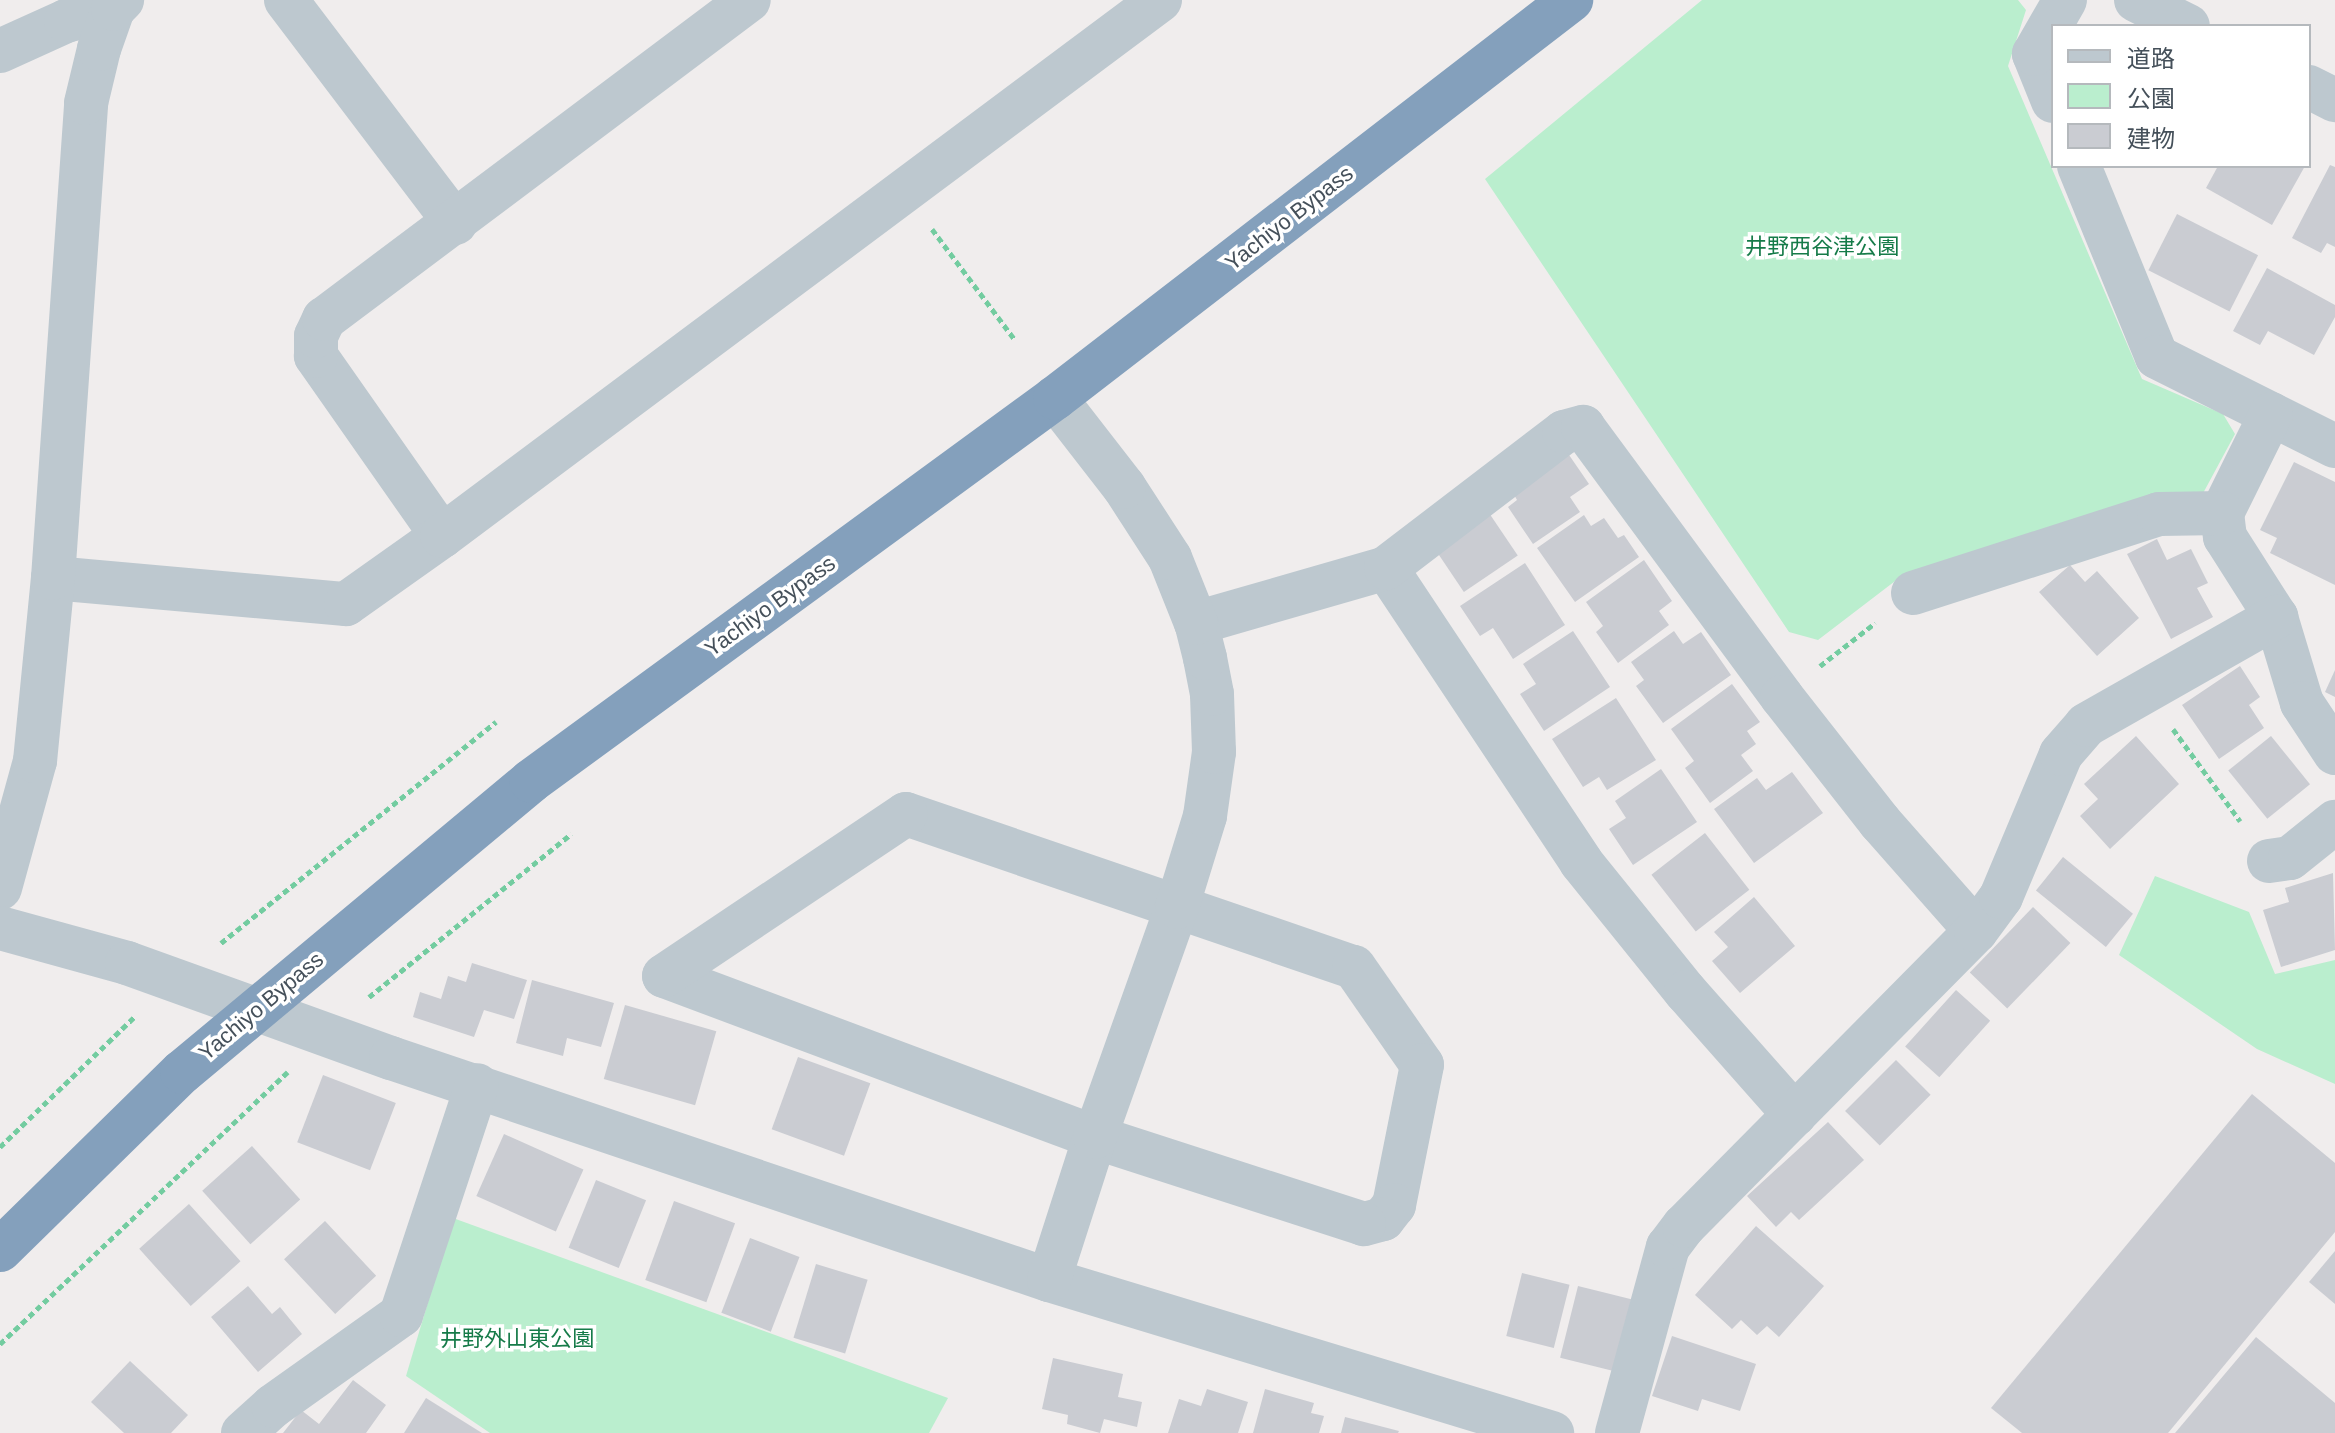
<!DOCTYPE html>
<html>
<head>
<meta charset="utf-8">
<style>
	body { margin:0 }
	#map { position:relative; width:2335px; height:1433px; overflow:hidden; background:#f0eded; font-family:Arial,"Noto Sans JP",sans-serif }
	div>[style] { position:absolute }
	.green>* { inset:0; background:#baeece }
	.building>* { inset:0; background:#caccd2; transform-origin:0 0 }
	.path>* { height:5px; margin-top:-2.5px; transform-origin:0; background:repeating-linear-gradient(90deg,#73cca0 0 6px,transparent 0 10px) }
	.minor>* { height:44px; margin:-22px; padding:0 22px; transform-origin:22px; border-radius:22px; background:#bdc8cf }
	.highway>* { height:44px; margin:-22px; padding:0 22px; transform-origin:22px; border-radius:22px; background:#84a0bc }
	span { translate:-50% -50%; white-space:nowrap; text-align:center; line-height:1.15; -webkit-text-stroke:7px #fff; paint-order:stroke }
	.street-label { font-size:22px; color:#45505a }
	.park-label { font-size:22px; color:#167b49 }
	.legend { position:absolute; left:2051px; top:24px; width:260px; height:144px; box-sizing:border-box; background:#fff; border:2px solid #b5b9bd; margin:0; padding:10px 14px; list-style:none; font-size:24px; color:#45505a }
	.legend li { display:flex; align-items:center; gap:16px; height:40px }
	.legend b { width:40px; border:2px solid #b5b9bd }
</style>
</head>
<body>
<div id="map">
	<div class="green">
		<div style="clip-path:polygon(1702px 0,2018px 0,2026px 10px,2008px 66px,2142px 379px,2223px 414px,2235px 434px,2201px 497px,1903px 575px,1818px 640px,1789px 632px,1485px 179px)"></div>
		<div style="clip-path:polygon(2155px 876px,2249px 912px,2275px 974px,2335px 960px,2335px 1084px,2257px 1049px,2119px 955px)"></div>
		<div style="clip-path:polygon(453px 1218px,948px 1398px,929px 1433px,490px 1433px,406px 1376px)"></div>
	</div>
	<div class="building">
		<div style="clip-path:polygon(2330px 165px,2335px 167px,2335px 247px,2327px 243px,2321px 253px,2292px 238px)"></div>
		<div style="clip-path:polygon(2218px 166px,2305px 166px,2272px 225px,2206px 188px)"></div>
		<div style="left:2177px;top:214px;width:91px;height:63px;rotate:27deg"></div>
		<div style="clip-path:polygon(2267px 268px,2335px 305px,2335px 317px,2314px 355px,2268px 331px,2260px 345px,2233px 331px)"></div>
		<div style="clip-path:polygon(1567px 452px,1589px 484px,1570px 497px,1580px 512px,1533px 544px,1508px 507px,1517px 500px,1512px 491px)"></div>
		<div style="clip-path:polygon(2294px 462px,2335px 482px,2335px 585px,2270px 553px,2277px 538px,2260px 530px)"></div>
		<div style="left:1487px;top:510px;width:55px;height:65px;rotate:56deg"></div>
		<div style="clip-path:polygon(1584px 515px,1591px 526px,1604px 518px,1618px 538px,1624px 535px,1639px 557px,1575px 602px,1537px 548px)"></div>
		<div style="clip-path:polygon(2157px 539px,2167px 560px,2191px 549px,2208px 583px,2197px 588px,2213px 617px,2171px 639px,2127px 554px)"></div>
		<div style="clip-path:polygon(1644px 560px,1672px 601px,1659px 611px,1669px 625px,1618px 663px,1596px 632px,1603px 626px,1586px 602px)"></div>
		<div style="clip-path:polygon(1525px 563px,1565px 625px,1513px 659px,1493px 628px,1480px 636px,1460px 606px)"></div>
		<div style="clip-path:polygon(2070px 565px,2085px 582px,2097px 571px,2139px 618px,2097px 656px,2039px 592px)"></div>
		<div style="clip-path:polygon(1573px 631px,1610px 687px,1544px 731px,1520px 694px,1536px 684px,1523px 664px)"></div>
		<div style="clip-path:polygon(1674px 631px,1683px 644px,1701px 632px,1731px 675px,1663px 723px,1636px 686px,1644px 680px,1631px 662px)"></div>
		<div style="clip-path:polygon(2240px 666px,2260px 697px,2249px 705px,2264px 728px,2219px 759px,2182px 705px)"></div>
		<div style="clip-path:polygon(2335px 670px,2335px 697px,2325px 692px)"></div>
		<div style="clip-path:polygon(1732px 684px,1760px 722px,1747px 731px,1756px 744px,1741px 755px,1753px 771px,1710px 803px,1685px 768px,1694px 761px,1671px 729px)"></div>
		<div style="clip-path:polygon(1616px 698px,1656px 760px,1607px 790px,1599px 777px,1583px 787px,1552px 739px)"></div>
		<div style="clip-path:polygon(2136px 736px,2179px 784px,2110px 849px,2080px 816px,2098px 799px,2084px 784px)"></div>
		<div style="left:2271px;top:736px;width:62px;height:55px;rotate:51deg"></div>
		<div style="clip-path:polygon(1661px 769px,1697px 822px,1633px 865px,1609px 829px,1626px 818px,1615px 801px)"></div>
		<div style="clip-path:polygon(1792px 772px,1823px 813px,1754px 863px,1714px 809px,1757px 778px,1766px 790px)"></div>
		<div style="left:1705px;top:833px;width:72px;height:68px;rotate:52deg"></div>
		<div style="left:2063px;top:857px;width:90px;height:43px;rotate:39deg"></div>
		<div style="clip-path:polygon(2333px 873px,2335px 950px,2281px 967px,2263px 910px,2289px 902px,2285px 888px)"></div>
		<div style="clip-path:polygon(1754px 897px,1795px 946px,1740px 993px,1712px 961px,1728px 947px,1714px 932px)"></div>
		<div style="left:2033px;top:907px;width:52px;height:91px;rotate:44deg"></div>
		<div style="clip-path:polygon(472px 963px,527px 980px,514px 1019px,484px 1010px,474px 1037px,413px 1017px,420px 992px,441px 999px,448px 976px,466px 982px)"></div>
		<div style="clip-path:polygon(532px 980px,614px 1003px,601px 1047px,567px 1038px,563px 1056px,516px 1043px)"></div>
		<div style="left:1956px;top:990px;width:46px;height:76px;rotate:42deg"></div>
		<div style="left:625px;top:1005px;width:95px;height:77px;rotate:16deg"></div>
		<div style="left:798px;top:1057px;width:77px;height:77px;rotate:20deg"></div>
		<div style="left:1896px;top:1060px;width:49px;height:72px;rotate:45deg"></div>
		<div style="left:323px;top:1075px;width:78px;height:72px;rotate:21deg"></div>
		<div style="clip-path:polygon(2252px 1094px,2335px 1163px,2335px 1232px,2168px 1433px,2022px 1433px,1991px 1408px)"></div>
		<div style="clip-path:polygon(1828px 1122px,1864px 1160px,1799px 1220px,1791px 1212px,1776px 1227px,1747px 1196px)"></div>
		<div style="left:504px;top:1134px;width:87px;height:68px;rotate:24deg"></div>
		<div style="left:252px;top:1146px;width:72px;height:67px;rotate:48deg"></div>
		<div style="left:596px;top:1180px;width:54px;height:73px;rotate:22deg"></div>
		<div style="left:674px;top:1201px;width:65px;height:84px;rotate:20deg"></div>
		<div style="left:189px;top:1204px;width:77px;height:67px;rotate:48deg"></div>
		<div style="left:325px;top:1221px;width:75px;height:56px;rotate:47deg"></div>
		<div style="clip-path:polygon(1756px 1226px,1824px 1286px,1779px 1337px,1767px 1326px,1757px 1335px,1741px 1320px,1732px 1329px,1695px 1295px)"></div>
		<div style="left:750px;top:1238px;width:53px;height:80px;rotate:21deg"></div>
		<div style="clip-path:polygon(2335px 1251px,2335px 1304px,2309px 1282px)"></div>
		<div style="left:816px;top:1264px;width:54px;height:77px;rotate:17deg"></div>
		<div style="left:1522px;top:1273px;width:49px;height:65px;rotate:14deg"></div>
		<div style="clip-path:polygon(248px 1286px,272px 1314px,280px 1307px,302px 1334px,258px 1372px,211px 1317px)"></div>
		<div style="left:1578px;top:1286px;width:55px;height:74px;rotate:14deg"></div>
		<div style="clip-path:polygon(1672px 1336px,1756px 1364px,1740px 1411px,1702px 1399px,1698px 1411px,1652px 1396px)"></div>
		<div style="clip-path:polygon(2256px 1337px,2335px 1403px,2335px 1433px,2175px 1433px)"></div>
		<div style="clip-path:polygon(1053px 1358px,1123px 1374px,1118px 1397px,1142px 1402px,1137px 1427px,1104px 1419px,1100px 1433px,1067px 1424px,1068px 1415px,1042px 1409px)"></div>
		<div style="clip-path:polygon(130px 1361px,188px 1415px,171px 1433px,124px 1433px,91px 1402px)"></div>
		<div style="clip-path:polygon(353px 1380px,386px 1405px,366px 1433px,283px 1433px,301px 1410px,319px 1424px)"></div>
		<div style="clip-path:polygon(1207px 1389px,1248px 1402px,1238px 1433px,1168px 1433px,1179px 1399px,1201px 1406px)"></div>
		<div style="clip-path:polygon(1265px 1389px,1314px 1403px,1311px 1413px,1324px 1416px,1319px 1433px,1253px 1433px)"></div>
		<div style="clip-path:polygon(426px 1398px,482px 1433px,404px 1433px)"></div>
		<div style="clip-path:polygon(1345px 1417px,1399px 1431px,1398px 1433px,1341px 1433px)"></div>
	</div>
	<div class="path">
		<div style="left:932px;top:229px;width:139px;rotate:53.2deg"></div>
		<div style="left:1820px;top:666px;width:70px;rotate:-38deg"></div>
		<div style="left:2173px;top:729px;width:114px;rotate:53.9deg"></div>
		<div style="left:221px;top:943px;width:353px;rotate:-38.8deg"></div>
		<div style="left:369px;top:997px;width:260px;rotate:-38.9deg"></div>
		<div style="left:0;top:1147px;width:187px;rotate:-44.1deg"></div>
		<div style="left:0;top:1344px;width:396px;rotate:-43.4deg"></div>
	</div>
	<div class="minor">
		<div style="left:286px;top:0;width:280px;rotate:52.8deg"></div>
		<div style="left:2136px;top:0;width:58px;rotate:26.6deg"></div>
		<div style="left:0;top:51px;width:72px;rotate:-24.4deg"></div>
		<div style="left:66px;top:21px;width:49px;rotate:-14.3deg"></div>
		<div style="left:2309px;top:87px;width:29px;rotate:27deg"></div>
		<div style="left:2053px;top:101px;width:51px;rotate:-112deg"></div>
		<div style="left:2034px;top:54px;width:62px;rotate:-60.1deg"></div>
		<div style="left:2079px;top:166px;width:206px;rotate:67.8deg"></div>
		<div style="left:2157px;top:357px;width:199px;rotate:26.6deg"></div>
		<div style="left:2271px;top:414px;width:110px;rotate:116.3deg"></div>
		<div style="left:2222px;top:513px;width:24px;rotate:83deg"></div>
		<div style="left:2225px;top:537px;width:95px;rotate:57.5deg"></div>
		<div style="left:2276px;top:617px;width:90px;rotate:73.2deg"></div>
		<div style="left:2302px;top:703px;width:60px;rotate:56.6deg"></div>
		<div style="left:442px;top:536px;width:220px;rotate:-125deg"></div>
		<div style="left:316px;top:356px;width:20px;rotate:-90deg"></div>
		<div style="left:316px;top:336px;width:19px;rotate:-65deg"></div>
		<div style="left:324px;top:319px;width:531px;rotate:-36.89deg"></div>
		<div style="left:1386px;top:568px;width:353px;rotate:56.4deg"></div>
		<div style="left:1581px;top:862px;width:167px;rotate:51.1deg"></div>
		<div style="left:1686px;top:992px;width:164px;rotate:48.5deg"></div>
		<div style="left:53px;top:578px;width:294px;rotate:5.1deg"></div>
		<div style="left:346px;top:604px;width:118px;rotate:-35.3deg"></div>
		<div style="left:442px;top:536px;width:896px;rotate:-36.74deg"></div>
		<div style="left:1913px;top:593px;width:258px;rotate:-17.8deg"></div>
		<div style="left:2159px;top:514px;width:63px;rotate:-0.9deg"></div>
		<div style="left:1196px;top:623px;width:198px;rotate:-16.1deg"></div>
		<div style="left:1386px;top:568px;width:224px;rotate:-37.4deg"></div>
		<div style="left:1564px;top:432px;width:20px;rotate:-15deg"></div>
		<div style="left:1583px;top:427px;width:335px;rotate:53.6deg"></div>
		<div style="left:1782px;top:697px;width:159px;rotate:51.9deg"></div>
		<div style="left:1880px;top:822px;width:145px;rotate:48.6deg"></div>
		<div style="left:906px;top:814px;width:473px;rotate:18.9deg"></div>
		<div style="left:1354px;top:967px;width:119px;rotate:55.2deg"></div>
		<div style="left:1422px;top:1065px;width:143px;rotate:101.3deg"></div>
		<div style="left:1394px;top:1205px;width:18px;rotate:128deg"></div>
		<div style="left:1383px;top:1219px;width:20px;rotate:165deg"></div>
		<div style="left:1364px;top:1224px;width:283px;rotate:-162.1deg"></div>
		<div style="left:1095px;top:1137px;width:460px;rotate:-159.5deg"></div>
		<div style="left:664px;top:976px;width:291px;rotate:-33.8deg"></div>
		<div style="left:2269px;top:861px;width:21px;rotate:-8deg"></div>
		<div style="left:2290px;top:858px;width:58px;rotate:-38.7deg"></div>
		<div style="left:0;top:888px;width:132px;rotate:-74.6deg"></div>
		<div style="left:35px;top:761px;width:184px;rotate:-84.4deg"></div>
		<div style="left:53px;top:578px;width:476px;rotate:-86deg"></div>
		<div style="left:86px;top:103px;width:56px;rotate:-76.5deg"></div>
		<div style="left:99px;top:49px;width:42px;rotate:-70.7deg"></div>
		<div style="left:113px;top:9px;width:13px;rotate:-45deg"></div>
		<div style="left:0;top:928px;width:132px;rotate:15.4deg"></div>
		<div style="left:127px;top:963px;width:281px;rotate:19.8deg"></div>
		<div style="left:391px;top:1058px;width:694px;rotate:18.64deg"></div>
		<div style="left:1049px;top:1280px;width:526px;rotate:16.92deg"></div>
		<div style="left:1049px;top:1280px;width:150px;rotate:-72.2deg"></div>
		<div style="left:1095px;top:1137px;width:244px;rotate:-70.4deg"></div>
		<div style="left:1177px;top:907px;width:95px;rotate:-72.9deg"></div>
		<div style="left:1205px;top:816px;width:65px;rotate:-82deg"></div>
		<div style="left:1214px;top:752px;width:58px;rotate:-92deg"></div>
		<div style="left:1212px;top:694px;width:37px;rotate:-101deg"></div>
		<div style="left:1205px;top:658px;width:36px;rotate:-104deg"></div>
		<div style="left:1196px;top:623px;width:70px;rotate:-111.8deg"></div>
		<div style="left:1170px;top:558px;width:85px;rotate:-122.9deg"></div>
		<div style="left:1124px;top:487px;width:113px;rotate:-127.8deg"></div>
		<div style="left:243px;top:1433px;width:40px;rotate:-42deg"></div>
		<div style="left:273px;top:1406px;width:157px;rotate:-35.4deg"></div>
		<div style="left:401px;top:1315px;width:242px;rotate:-71.7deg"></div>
		<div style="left:1617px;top:1433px;width:193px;rotate:-74.7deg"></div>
		<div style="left:1668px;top:1247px;width:26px;rotate:-53deg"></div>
		<div style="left:1684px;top:1226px;width:415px;rotate:-45.3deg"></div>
		<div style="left:1976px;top:931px;width:42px;rotate:-53.7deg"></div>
		<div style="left:2001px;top:897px;width:155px;rotate:-67.2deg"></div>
		<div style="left:2061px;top:754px;width:38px;rotate:-49deg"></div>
		<div style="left:2086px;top:725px;width:219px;rotate:-29.6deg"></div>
	</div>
	<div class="highway">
		<div style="left:0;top:1250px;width:255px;rotate:-44.4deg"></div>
		<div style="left:182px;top:1072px;width:454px;rotate:-39.8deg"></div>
		<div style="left:531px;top:781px;width:649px;rotate:-36.16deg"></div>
		<div style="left:1055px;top:398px;width:652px;rotate:-37.64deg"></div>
	</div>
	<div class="street-label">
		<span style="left:1289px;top:218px;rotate:-38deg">Yachiyo Bypass</span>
		<span style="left:770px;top:606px;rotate:-36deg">Yachiyo Bypass</span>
		<span style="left:261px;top:1006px;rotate:-40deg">Yachiyo Bypass</span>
	</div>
	<div class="park-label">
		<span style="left:1822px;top:247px">井野西谷津公園</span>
		<span style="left:517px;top:1339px">井野外山東公園</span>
	</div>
	<ul class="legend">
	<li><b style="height:10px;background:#bdc8cf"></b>道路</li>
	<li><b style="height:22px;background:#baeece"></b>公園</li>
	<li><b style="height:22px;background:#caccd2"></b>建物</li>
	</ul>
</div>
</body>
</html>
